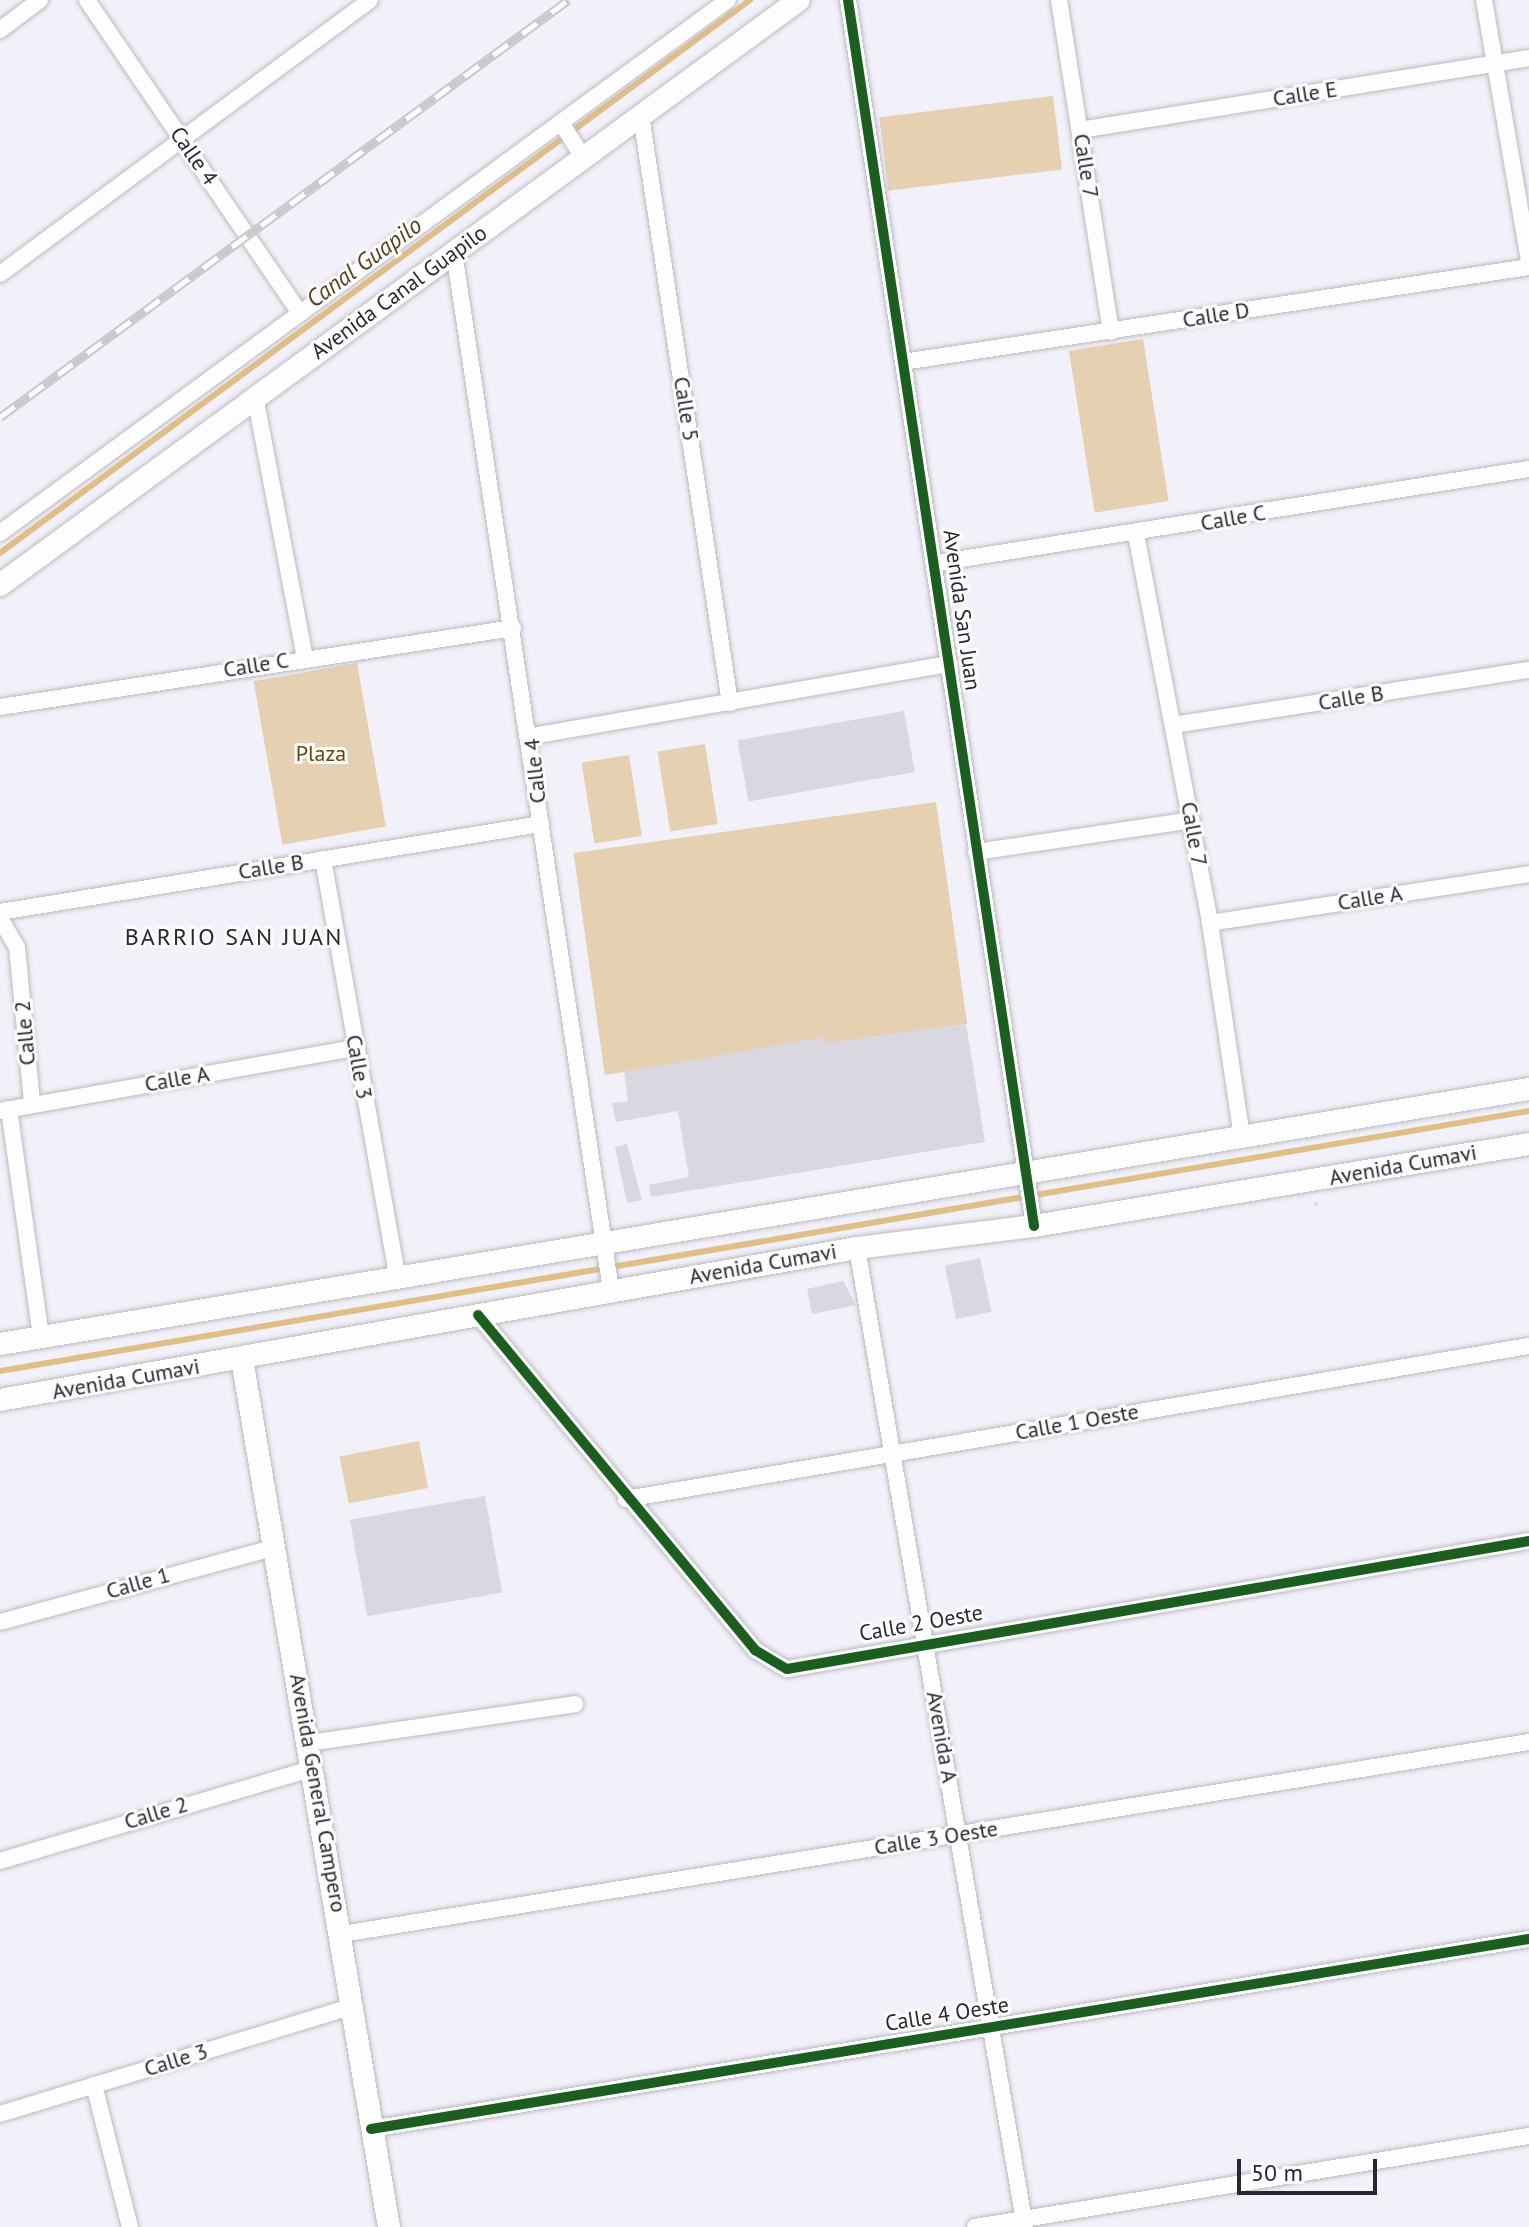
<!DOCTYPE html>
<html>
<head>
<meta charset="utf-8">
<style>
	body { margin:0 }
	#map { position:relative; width:1529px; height:2227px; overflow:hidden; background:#f2f0f8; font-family:"PT Sans",sans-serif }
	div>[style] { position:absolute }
	.green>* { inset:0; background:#e6d0b2; transform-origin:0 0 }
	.stream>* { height:6px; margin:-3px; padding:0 3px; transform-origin:3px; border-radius:3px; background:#e0be87 }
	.building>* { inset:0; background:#d9d7df; transform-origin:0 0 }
	.path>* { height:3px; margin-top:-1.5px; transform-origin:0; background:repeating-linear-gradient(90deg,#dadadc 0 4px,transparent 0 10px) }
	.roads { filter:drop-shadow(0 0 2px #bcbac1) drop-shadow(0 0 2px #bcbac1) }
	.street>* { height:16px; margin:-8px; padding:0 8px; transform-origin:8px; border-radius:8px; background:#fdfdfe }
	.secondary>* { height:22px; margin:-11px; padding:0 11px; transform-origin:11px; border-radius:11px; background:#fdfdfe }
	.rail>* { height:9px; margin-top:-4.5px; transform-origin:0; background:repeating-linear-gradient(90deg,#fcfcfc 0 18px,#c9c8cb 0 36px); box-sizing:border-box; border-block:2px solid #c9c8cb }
	.cycleway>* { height:10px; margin:-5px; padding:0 5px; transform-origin:5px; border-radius:5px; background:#1b5e20 }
	span { translate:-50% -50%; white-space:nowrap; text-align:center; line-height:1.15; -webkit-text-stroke:6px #fcfcfc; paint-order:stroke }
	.street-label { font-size:22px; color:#292730 }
	.park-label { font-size:22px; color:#674703 }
	.water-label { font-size:24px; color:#584320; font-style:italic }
	.neighbourhood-label { font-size:24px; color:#292730; letter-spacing:2px }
	.scale { position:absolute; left:1237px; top:2159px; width:140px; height:36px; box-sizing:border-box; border:4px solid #292730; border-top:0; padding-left:10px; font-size:24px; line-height:28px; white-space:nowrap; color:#292730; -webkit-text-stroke:6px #fcfcfc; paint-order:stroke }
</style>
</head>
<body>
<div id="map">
	<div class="green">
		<div style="left:1053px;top:96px;width:74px;height:175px;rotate:83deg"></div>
		<div style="left:1143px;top:339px;width:164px;height:75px;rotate:81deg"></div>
		<div style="left:357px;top:663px;width:166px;height:105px;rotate:80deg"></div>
		<div style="left:705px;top:744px;width:81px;height:48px;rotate:81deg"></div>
		<div style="left:629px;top:755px;width:82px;height:48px;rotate:81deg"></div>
		<div style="left:936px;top:802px;width:224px;height:366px;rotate:82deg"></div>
		<div style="left:419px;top:1441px;width:48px;height:81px;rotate:79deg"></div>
	</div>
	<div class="stream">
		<div style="left:0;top:553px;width:932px;rotate:-36.4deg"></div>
		<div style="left:0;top:1371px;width:1551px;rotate:-9.65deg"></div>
	</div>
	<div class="building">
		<div style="left:904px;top:711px;width:62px;height:169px;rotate:80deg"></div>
		<div style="clip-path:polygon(966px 1024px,985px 1142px,651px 1197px,649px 1185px,689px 1177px,678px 1111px,616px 1122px,612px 1103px,628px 1101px,624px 1072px,823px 1037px,825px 1043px)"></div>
		<div style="clip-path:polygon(627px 1144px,642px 1200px,627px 1203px,615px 1147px)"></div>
		<div style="left:980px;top:1258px;width:55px;height:36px;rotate:78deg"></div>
		<div style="clip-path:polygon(843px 1281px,856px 1305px,812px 1314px,807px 1289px)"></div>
		<div style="left:485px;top:1496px;width:98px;height:137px;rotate:80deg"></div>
	</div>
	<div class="path">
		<div style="left:1316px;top:1201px;width:9px;rotate:84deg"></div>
	</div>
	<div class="roads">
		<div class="street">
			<div style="left:87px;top:0;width:379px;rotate:55.8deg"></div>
			<div style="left:848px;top:0;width:1240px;rotate:81.37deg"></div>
			<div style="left:1059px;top:0;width:336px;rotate:81.1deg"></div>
			<div style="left:1484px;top:0;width:265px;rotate:80.2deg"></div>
			<div style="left:0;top:30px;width:50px;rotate:-36.9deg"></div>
			<div style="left:641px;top:115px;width:595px;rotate:81.39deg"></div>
			<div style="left:562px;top:124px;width:40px;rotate:58deg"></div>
			<div style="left:1080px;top:130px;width:455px;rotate:-9.1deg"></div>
			<div style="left:454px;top:252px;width:1050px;rotate:81.4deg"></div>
			<div style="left:0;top:274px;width:460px;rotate:-36.5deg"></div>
			<div style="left:903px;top:362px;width:633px;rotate:-8.63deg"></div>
			<div style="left:255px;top:396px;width:266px;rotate:79.2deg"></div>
			<div style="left:0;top:533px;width:902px;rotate:-36.21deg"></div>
			<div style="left:1136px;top:534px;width:396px;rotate:79.2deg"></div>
			<div style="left:1210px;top:923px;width:215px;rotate:81.5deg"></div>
			<div style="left:936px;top:563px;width:600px;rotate:-9.01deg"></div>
			<div style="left:0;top:707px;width:519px;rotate:-8.75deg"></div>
			<div style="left:1173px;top:725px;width:360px;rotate:-8.8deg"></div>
			<div style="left:532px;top:736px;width:424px;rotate:-9.8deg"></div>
			<div style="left:976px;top:852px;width:218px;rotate:-8.4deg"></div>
			<div style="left:323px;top:859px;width:424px;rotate:79.9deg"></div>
			<div style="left:0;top:912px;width:548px;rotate:-9.24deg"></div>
			<div style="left:0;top:918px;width:34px;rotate:60deg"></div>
			<div style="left:17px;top:947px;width:158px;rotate:84.5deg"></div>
			<div style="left:1210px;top:923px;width:323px;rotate:-8.7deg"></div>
			<div style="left:9px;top:1109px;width:231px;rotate:82deg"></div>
			<div style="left:0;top:1111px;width:361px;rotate:-10.1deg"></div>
			<div style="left:857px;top:1248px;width:993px;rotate:80.26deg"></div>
			<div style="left:478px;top:1315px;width:435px;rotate:50.4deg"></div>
			<div style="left:755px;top:1650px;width:37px;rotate:31deg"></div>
			<div style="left:787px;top:1669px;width:753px;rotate:-9.79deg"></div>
			<div style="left:626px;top:1499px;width:916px;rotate:-9.62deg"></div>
			<div style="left:0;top:1622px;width:286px;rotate:-15.2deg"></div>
			<div style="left:309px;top:1743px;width:269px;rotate:-8.3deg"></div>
			<div style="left:0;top:1861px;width:327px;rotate:-16.5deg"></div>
			<div style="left:342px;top:1934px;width:1202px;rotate:-9.19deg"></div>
			<div style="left:94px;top:2085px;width:146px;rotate:75.8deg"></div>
			<div style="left:0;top:2114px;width:369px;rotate:-17deg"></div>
			<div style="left:371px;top:2129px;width:1173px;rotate:-9.32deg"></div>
			<div style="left:975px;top:2227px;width:561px;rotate:-9.33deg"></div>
		</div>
		<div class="secondary">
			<div style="left:0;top:585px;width:990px;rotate:-36.21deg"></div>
			<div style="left:0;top:1344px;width:1550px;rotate:-9.47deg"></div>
			<div style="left:242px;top:1359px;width:880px;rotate:80.39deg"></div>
			<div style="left:0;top:1400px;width:870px;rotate:-10.06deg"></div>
			<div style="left:857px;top:1248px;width:178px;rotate:-7.1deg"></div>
			<div style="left:1034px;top:1226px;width:502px;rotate:-9.41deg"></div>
		</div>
	</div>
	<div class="rail">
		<div style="left:0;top:417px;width:705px;rotate:-36.28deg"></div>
	</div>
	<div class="cycleway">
		<div style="left:848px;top:0;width:1240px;rotate:81.37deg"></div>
		<div style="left:478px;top:1315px;width:435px;rotate:50.4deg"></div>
		<div style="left:755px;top:1650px;width:37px;rotate:31deg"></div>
		<div style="left:787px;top:1669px;width:753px;rotate:-9.79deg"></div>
		<div style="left:371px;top:2129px;width:1173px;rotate:-9.32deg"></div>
	</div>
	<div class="street-label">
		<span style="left:1305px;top:94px;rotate:-9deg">Calle E</span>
		<span style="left:194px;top:156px;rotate:55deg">Calle 4</span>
		<span style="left:1086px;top:166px;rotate:81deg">Calle 7</span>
		<span style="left:399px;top:292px;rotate:-36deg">Avenida Canal Guapilo</span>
		<span style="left:1216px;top:315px;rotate:-9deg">Calle D</span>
		<span style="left:686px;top:409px;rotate:81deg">Calle 5</span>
		<span style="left:1233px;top:518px;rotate:-10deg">Calle C</span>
		<span style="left:962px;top:610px;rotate:82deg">Avenida San Juan</span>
		<span style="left:256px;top:665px;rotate:-9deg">Calle C</span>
		<span style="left:1351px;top:698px;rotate:-9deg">Calle B</span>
		<span style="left:535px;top:771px;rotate:-96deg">Calle 4</span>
		<span style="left:1194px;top:834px;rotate:80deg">Calle 7</span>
		<span style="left:271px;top:867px;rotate:-9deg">Calle B</span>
		<span style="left:1370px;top:898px;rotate:-9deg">Calle A</span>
		<span style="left:25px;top:1033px;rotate:-95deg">Calle 2</span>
		<span style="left:359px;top:1067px;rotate:80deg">Calle 3</span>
		<span style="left:177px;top:1079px;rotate:-10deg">Calle A</span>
		<span style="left:1403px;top:1165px;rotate:-10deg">Avenida Cumavi</span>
		<span style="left:763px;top:1264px;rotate:-10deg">Avenida Cumavi</span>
		<span style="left:126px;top:1379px;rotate:-10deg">Avenida Cumavi</span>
		<span style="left:1077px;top:1422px;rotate:-10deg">Calle 1 Oeste</span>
		<span style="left:138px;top:1583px;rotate:-16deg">Calle 1</span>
		<span style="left:921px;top:1623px;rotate:-10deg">Calle 2 Oeste</span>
		<span style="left:942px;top:1737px;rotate:80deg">Avenida A</span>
		<span style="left:318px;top:1793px;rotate:80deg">Avenida General Campero</span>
		<span style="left:156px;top:1813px;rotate:-17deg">Calle 2</span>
		<span style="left:936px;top:1838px;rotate:-9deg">Calle 3 Oeste</span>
		<span style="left:947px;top:2014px;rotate:-9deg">Calle 4 Oeste</span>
		<span style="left:176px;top:2060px;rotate:-17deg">Calle 3</span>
	</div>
	<div class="park-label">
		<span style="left:321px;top:754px">Plaza</span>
	</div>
	<div class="water-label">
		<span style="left:364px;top:262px;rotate:-36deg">Canal Guapilo</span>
	</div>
	<div class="neighbourhood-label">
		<span style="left:234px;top:937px">BARRIO SAN JUAN</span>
	</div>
	<div class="scale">50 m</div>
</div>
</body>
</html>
